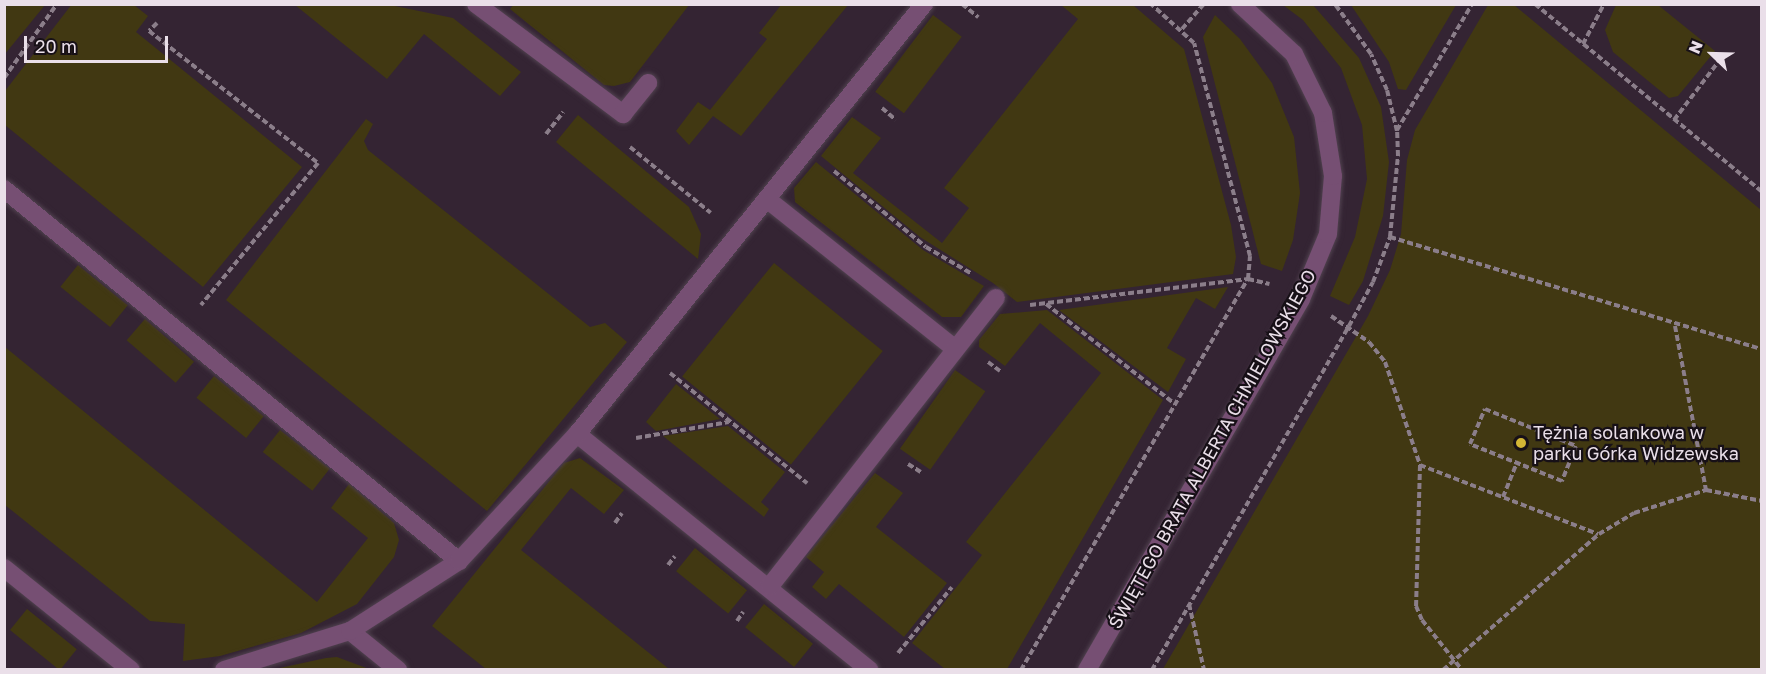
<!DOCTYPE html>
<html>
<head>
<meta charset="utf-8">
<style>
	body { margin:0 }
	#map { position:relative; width:1766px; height:674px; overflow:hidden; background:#342433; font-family:"Golos Text",sans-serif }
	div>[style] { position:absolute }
	.green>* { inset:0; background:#413812; transform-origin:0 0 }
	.path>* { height:4px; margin-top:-2px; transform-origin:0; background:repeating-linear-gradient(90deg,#8b7e8a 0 6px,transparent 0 9px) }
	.roads { filter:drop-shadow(0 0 2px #514250) drop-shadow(0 0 2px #514250) }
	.street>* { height:18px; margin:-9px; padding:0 9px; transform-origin:9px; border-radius:9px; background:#764f73 }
	.dots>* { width:16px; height:16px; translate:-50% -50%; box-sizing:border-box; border:3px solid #171017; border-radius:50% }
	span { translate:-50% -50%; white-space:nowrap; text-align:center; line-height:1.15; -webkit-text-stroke:4.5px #171017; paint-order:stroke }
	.poi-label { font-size:18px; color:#eadfe9 }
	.left { translate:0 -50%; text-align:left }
	.street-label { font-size:18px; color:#eadfe9 }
	.frame { position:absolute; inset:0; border:6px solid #eadfe9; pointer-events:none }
	.north { position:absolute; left:1682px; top:24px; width:60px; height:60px; -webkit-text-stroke:4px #171017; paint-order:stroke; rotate:293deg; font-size:16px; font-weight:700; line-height:24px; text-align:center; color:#eadfe9 }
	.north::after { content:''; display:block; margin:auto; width:21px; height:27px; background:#eadfe9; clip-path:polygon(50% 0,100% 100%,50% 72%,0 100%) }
	.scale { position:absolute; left:24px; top:36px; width:144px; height:27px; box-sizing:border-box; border:3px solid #eadfe9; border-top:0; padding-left:8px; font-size:18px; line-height:21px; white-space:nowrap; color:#eadfe9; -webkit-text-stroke:4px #171017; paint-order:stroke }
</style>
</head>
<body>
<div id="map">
	<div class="green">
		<div style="clip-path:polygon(5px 4px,45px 5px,5px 54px,4px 5px)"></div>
		<div style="clip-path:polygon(72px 4px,134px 5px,148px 16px,136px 32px,302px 167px,203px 287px,5px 125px,5px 91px)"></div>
		<div style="clip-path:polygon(514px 4px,689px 4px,689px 5px,630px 82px,614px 86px,604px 85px,510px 9px)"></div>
		<div style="clip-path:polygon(295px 5px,390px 5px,453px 18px,521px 72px,500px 96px,424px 34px,387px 79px)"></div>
		<div style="clip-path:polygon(781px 5px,848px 5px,741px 136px,713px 116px,689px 145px,676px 131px,698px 102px,710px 110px,767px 39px,759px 33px)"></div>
		<div style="clip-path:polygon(1061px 5px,1133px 5px,1184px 49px,1231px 225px,1236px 257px,1233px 274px,1017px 302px,993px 283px,920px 237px,821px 156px,852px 117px,881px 138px,853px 173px,942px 243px,969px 208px,944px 188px,1078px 19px)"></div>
		<div style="clip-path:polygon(1283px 5px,1313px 5px,1359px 58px,1381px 107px,1389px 162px,1383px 216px,1363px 281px,1349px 305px,1330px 296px,1355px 237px,1367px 179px,1362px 125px,1341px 68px,1303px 20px)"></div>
		<div style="clip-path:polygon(1351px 5px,1456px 5px,1406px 90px,1398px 89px,1389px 62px)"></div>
		<div style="clip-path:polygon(1488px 5px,1514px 5px,1761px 210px,1761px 669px,1163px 669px,1368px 316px,1390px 270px,1401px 234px,1407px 160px,1415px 130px)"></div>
		<div style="clip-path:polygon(1616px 5px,1658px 5px,1715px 51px,1678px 96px,1669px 98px,1613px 52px,1605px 30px)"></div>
		<div style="left:933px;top:15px;width:36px;height:96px;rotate:37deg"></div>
		<div style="clip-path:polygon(1215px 15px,1240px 39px,1272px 83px,1294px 137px,1300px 193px,1293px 240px,1282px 271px,1261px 264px,1203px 37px)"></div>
		<div style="clip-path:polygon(578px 115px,689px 207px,701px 234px,698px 259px,556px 142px)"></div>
		<div style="clip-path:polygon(366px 119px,373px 124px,364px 141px,368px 150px,590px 327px,605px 323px,627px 342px,487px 511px,226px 300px)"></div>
		<div style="clip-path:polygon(816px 162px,923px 250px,984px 286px,961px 317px,942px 317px,795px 202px,794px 188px)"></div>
		<div style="left:774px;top:263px;width:140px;height:146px;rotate:39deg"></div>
		<div style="left:78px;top:265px;width:64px;height:28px;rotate:39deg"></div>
		<div style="clip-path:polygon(1228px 287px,1215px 309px,1196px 298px,1167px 348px,1186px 359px,1168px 392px,1059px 310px)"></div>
		<div style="clip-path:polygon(1047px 310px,1163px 400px,1007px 669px,945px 669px,912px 643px,982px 555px,966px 542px,1101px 373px,1040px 323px,1005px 366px,979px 347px,979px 340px,1000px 314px)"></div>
		<div style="left:145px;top:319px;width:65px;height:28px;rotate:41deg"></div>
		<div style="clip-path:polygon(5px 347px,317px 602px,368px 538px,331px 508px,349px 484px,394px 523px,399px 540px,394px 557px,357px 604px,301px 633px,220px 656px,183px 661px,185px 624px,150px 621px,5px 505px)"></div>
		<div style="left:955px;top:370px;width:37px;height:96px;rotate:35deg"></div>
		<div style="left:214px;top:376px;width:64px;height:28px;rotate:39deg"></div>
		<div style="clip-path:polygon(676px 384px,720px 419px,656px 431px,646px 422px)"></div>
		<div style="clip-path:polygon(728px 426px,785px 472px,761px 502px,769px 509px,764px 517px,663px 436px)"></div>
		<div style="left:280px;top:430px;width:63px;height:28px;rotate:38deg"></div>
		<div style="clip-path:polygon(580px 458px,624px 490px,604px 514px,571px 488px,521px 550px,669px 669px,486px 669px,432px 626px,564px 463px)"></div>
		<div style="clip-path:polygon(875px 473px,903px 493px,876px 527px,947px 583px,904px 637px,839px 584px,826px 599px,812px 587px,824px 572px,806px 557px)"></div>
		<div style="left:695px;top:548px;width:67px;height:30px;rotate:39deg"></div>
		<div style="left:764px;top:604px;width:63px;height:30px;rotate:39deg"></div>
		<div style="left:27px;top:609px;width:64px;height:27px;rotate:39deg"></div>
		<div style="clip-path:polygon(337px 657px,369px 669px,275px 669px,326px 658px)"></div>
	</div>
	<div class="path">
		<div style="left:962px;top:4px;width:21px;rotate:39deg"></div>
		<div style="left:1535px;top:4px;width:295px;rotate:39.6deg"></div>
		<div style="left:157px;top:23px;width:11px;rotate:135deg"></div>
		<div style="left:149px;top:31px;width:214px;rotate:38deg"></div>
		<div style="left:318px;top:163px;width:184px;rotate:129.5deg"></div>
		<div style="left:1182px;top:29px;width:33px;rotate:-49deg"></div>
		<div style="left:1583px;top:44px;width:45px;rotate:-62.3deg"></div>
		<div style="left:4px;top:78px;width:91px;rotate:-54.4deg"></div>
		<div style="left:882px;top:108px;width:18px;rotate:41deg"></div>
		<div style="left:1674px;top:120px;width:79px;rotate:-52.7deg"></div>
		<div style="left:1397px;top:130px;width:147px;rotate:-59.2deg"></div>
		<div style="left:546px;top:134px;width:28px;rotate:-52deg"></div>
		<div style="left:630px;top:147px;width:104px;rotate:39.2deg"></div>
		<div style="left:834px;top:171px;width:119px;rotate:39.6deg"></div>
		<div style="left:926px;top:247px;width:53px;rotate:30.4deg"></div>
		<div style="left:1390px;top:237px;width:388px;rotate:16.8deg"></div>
		<div style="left:1046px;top:304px;width:163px;rotate:37.8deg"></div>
		<div style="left:1030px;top:305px;width:220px;rotate:-6.8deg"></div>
		<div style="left:1248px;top:279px;width:22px;rotate:13deg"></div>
		<div style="left:1331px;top:316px;width:46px;rotate:34.4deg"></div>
		<div style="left:1369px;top:342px;width:26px;rotate:51deg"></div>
		<div style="left:1385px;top:362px;width:109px;rotate:71.2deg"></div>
		<div style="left:1420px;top:465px;width:141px;rotate:91.6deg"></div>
		<div style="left:1416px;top:606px;width:15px;rotate:67deg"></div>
		<div style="left:1422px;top:620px;width:64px;rotate:51.3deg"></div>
		<div style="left:1675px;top:326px;width:167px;rotate:79.3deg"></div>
		<div style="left:988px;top:362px;width:15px;rotate:37deg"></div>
		<div style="left:670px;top:373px;width:176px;rotate:38.8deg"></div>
		<div style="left:1485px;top:409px;width:98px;rotate:22.1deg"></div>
		<div style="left:1576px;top:446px;width:38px;rotate:112deg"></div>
		<div style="left:1562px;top:481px;width:99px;rotate:-158.1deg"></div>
		<div style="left:1470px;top:444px;width:38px;rotate:-67deg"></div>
		<div style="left:636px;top:438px;width:94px;rotate:-9.8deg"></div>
		<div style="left:908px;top:464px;width:15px;rotate:32deg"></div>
		<div style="left:1420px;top:465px;width:191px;rotate:21.2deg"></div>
		<div style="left:1503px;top:497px;width:37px;rotate:-68deg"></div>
		<div style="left:615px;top:523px;width:12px;rotate:-55deg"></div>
		<div style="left:668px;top:565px;width:11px;rotate:-52deg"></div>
		<div style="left:1189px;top:604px;width:68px;rotate:77.2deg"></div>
		<div style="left:737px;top:621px;width:11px;rotate:-56deg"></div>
		<div style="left:898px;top:653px;width:85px;rotate:-50.7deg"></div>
		<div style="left:1021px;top:670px;width:452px;rotate:-59.9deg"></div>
		<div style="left:1248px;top:279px;width:23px;rotate:-85deg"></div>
		<div style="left:1250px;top:256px;width:220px;rotate:-104.7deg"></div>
		<div style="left:1194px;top:43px;width:58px;rotate:-137.8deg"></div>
		<div style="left:1152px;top:670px;width:396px;rotate:-60.2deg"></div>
		<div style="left:1349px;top:326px;width:50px;rotate:-61.4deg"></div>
		<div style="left:1373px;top:282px;width:48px;rotate:-69.3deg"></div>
		<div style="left:1390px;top:237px;width:81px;rotate:-84.4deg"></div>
		<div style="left:1398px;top:156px;width:25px;rotate:-92deg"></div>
		<div style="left:1397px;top:131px;width:42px;rotate:-103.7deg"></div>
		<div style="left:1387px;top:90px;width:39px;rotate:-114deg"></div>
		<div style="left:1371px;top:54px;width:62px;rotate:-125.8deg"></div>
		<div style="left:1443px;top:670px;width:207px;rotate:-41.1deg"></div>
		<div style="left:1599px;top:534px;width:41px;rotate:-31deg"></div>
		<div style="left:1634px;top:513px;width:76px;rotate:-17.7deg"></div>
		<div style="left:1706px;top:490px;width:57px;rotate:11.1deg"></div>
	</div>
	<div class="roads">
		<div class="street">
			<div style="left:476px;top:4px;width:184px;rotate:36.8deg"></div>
			<div style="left:623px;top:114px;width:40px;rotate:-51deg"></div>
			<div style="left:4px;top:189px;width:588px;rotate:39.27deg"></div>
			<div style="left:768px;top:200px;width:239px;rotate:38.5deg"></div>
			<div style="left:577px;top:434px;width:376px;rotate:38.9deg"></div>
			<div style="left:4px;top:568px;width:163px;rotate:38.8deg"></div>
			<div style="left:770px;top:586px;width:366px;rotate:-51.9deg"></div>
			<div style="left:350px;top:631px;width:62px;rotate:39.1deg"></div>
			<div style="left:224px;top:670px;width:132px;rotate:-17.2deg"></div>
			<div style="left:350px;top:631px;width:130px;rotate:-32.7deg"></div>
			<div style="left:459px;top:561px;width:173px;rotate:-47.1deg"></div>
			<div style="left:577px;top:434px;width:553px;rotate:-51.1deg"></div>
			<div style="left:1087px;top:670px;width:428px;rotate:-60deg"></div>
			<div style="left:1301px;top:299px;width:70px;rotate:-67.4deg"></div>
			<div style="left:1328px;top:234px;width:58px;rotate:-85.1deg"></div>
			<div style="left:1333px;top:176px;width:64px;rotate:-99deg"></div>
			<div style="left:1323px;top:113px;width:66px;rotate:-116.2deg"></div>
			<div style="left:1294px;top:54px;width:74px;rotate:-137.2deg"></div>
		</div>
	</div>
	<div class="dots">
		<div style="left:1521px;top:443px;background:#d3b635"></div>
	</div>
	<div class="poi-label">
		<span class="left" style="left:1533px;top:443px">Tężnia solankowa w<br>parku Górka Widzewska</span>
	</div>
	<div class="street-label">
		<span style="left:1212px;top:449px;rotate:-61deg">ŚWIĘTEGO BRATA ALBERTA CHMIELOWSKIEGO</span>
	</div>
	<div class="frame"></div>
	<div class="north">N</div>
	<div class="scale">20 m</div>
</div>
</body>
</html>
